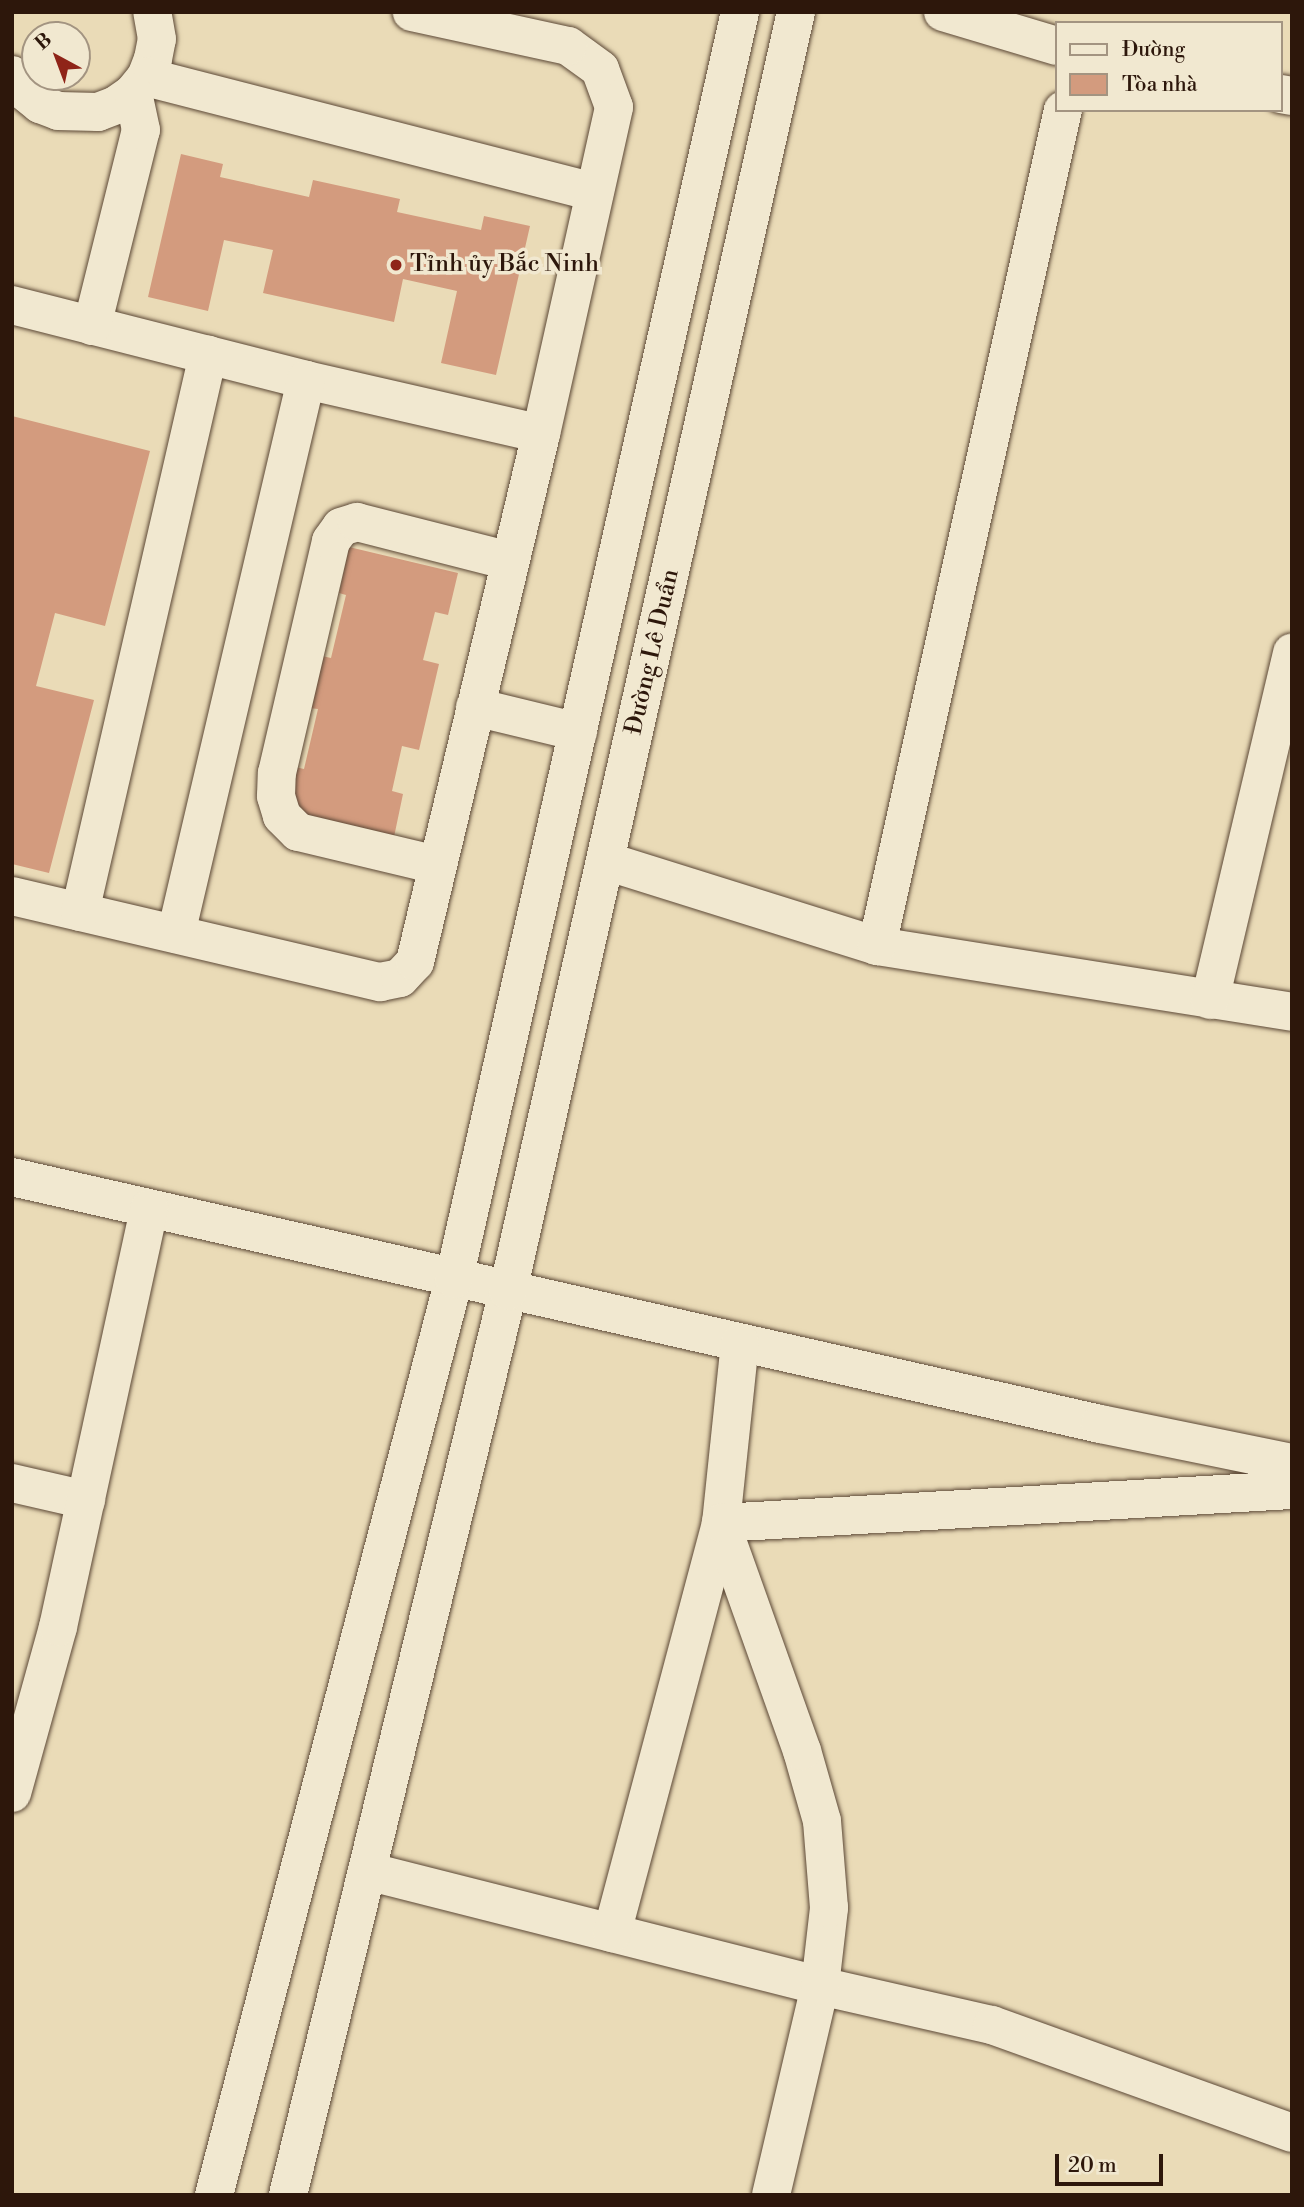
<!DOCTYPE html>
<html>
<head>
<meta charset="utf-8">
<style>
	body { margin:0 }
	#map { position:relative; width:1304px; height:2207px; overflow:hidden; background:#eadbb7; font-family:"Libre Bodoni",serif }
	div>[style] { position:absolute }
	.building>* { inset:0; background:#d39b7e }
	.roads { filter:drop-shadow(0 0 2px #5c4836) drop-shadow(0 0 2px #5c4836) }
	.minor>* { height:38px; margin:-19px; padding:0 19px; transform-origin:19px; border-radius:19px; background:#f1e8d0 }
	.dots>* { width:19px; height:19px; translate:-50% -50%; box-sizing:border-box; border:4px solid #f1e8d0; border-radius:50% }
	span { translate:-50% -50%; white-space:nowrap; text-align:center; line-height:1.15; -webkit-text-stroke:7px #f1e8d0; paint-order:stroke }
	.poi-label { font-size:24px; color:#2d170b }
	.left { translate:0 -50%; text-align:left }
	.street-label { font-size:24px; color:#2d170b }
	.frame { position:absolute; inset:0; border:14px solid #2d170b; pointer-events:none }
	.legend { position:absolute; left:1055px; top:21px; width:228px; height:91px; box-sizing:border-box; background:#f1e8d0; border:2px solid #a39481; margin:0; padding:9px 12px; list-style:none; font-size:21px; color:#2d170b }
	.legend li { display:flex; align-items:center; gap:14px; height:35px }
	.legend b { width:35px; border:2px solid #a39481 }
	.north { position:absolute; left:21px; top:21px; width:70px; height:70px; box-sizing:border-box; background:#f1e8d0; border:2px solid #a39481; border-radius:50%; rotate:319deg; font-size:19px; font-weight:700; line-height:28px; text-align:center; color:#2d170b }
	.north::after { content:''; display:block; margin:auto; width:24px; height:32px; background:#8f2418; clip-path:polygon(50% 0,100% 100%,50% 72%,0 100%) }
	.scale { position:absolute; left:1055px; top:2154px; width:108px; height:32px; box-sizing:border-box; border:4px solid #2d170b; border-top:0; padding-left:9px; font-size:21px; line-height:24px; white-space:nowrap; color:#2d170b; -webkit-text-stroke:5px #f1e8d0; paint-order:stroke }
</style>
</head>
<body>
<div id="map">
	<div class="building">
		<div style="clip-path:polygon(181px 154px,223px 164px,220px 177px,309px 197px,313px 180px,400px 199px,397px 212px,481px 230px,484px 216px,530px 226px,496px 375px,441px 363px,457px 291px,403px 279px,394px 322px,263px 293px,273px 250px,224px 240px,208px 311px,148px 297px)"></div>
		<div style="clip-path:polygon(12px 416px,150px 451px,105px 626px,55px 613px,36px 686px,94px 700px,49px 873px,12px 864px)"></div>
		<div style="clip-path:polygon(349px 547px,458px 573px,448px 615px,435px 612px,423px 660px,439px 664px,419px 750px,402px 746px,392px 791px,403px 794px,394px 837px,284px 812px,295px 767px,304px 769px,318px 709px,309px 708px,322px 656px,331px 658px,346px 595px,339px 593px)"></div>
	</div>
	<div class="roads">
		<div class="minor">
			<div style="left:943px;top:12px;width:119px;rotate:16.6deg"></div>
			<div style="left:12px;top:75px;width:20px;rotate:53deg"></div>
			<div style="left:24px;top:91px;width:21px;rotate:39deg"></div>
			<div style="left:40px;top:104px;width:19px;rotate:21deg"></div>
			<div style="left:58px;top:111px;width:40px;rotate:1.4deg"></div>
			<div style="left:98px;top:112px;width:19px;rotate:-21deg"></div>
			<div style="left:116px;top:105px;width:21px;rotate:-35deg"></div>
			<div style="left:133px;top:93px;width:21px;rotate:-51deg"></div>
			<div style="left:146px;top:77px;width:19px;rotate:-69deg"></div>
			<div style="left:153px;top:59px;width:20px;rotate:-79deg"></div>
			<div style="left:157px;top:39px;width:27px;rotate:-100deg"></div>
			<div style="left:146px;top:77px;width:463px;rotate:14.4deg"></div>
			<div style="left:1281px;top:94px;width:11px;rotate:10deg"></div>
			<div style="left:12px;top:305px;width:303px;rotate:14.3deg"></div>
			<div style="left:306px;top:380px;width:241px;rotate:12.9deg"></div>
			<div style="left:92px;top:326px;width:202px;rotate:-76deg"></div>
			<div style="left:141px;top:130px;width:38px;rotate:-102deg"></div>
			<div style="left:475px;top:707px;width:106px;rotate:13.6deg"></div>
			<div style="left:606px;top:861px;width:284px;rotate:17.4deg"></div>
			<div style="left:877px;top:946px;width:420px;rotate:9deg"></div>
			<div style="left:437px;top:865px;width:143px;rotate:-166.6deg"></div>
			<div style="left:298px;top:832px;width:23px;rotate:-135deg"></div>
			<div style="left:282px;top:816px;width:21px;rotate:-107deg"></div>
			<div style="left:276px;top:796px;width:23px;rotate:-88deg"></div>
			<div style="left:277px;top:773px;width:238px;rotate:-76.9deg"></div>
			<div style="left:331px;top:541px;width:17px;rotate:-54deg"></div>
			<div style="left:341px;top:527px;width:17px;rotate:-17deg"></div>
			<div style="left:357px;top:522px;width:158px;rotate:14.3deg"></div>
			<div style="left:12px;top:896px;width:378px;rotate:13.2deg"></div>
			<div style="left:380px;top:982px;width:20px;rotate:-11deg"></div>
			<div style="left:400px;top:978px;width:22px;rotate:-47deg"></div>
			<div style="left:415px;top:962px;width:543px;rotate:-76.58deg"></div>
			<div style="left:541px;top:434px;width:335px;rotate:-77.4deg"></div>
			<div style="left:614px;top:107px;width:40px;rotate:-110.2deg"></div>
			<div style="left:600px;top:69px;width:39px;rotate:-144deg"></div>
			<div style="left:568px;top:46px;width:160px;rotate:-167.7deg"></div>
			<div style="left:80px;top:912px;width:572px;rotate:-77.06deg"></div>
			<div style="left:176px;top:934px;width:569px;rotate:-76.79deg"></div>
			<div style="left:877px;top:946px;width:856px;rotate:-77.46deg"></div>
			<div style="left:1210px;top:1000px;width:357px;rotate:-76.7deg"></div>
			<div style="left:12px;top:1177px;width:1116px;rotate:12.79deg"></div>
			<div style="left:1100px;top:1424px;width:196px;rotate:11.5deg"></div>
			<div style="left:12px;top:1483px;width:76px;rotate:12.9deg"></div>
			<div style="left:12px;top:1793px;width:172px;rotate:-74.5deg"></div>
			<div style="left:58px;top:1627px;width:428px;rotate:-77.7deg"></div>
			<div style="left:367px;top:1871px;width:467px;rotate:14.2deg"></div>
			<div style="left:820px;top:1986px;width:176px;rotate:12.8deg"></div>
			<div style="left:992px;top:2025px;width:319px;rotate:19.8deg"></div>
			<div style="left:612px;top:1933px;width:424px;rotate:-75.1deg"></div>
			<div style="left:721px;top:1523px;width:181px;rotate:-84deg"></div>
			<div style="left:214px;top:2195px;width:947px;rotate:-75.32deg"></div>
			<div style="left:454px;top:1279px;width:1299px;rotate:-77.28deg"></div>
			<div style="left:288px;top:2195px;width:930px;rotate:-76.32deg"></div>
			<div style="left:508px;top:1291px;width:1311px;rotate:-77.31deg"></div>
			<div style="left:771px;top:2195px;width:215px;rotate:-76.8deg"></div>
			<div style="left:820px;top:1986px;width:79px;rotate:-83.4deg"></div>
			<div style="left:829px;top:1908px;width:87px;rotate:-94.6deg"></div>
			<div style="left:822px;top:1821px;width:73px;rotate:-105.9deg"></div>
			<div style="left:802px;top:1751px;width:242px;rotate:-109.6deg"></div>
			<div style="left:721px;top:1523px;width:572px;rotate:-3.31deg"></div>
		</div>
	</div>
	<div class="dots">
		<div style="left:396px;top:265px;background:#8f2418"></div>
	</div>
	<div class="poi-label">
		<span class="left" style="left:410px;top:265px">Tỉnh ủy Bắc Ninh</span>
	</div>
	<div class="street-label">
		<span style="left:653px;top:652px;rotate:-77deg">Đường Lê Duẩn</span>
	</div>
	<div class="frame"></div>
	<ul class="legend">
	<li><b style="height:9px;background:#f1e8d0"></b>Đường</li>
	<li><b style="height:19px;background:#d39b7e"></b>Tòa nhà</li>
	</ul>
	<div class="north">B</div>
	<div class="scale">20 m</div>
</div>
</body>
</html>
